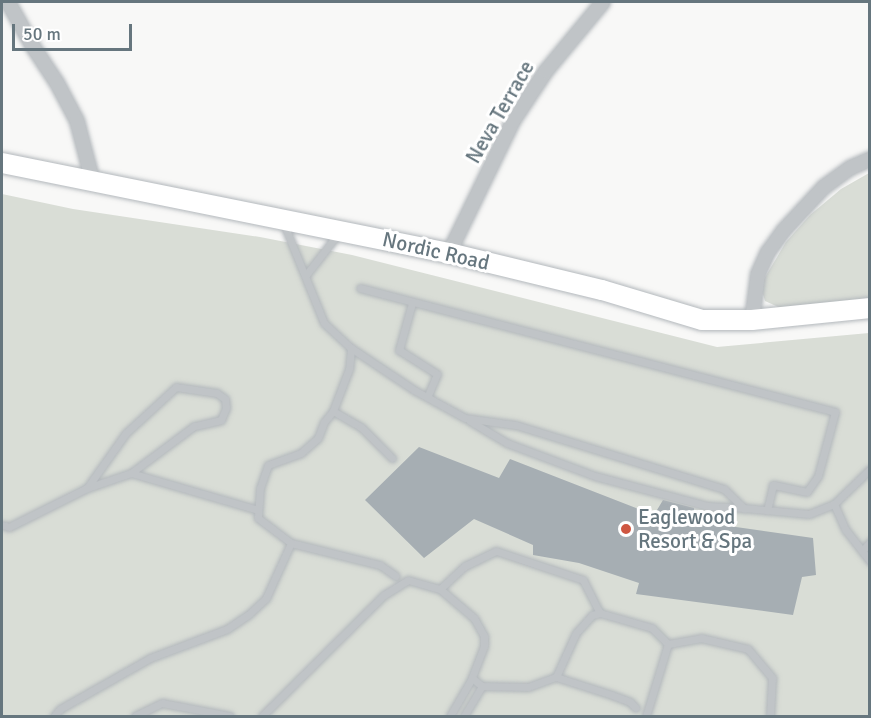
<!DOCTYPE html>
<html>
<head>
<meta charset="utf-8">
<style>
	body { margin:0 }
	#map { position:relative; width:871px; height:718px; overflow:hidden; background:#f8f8f7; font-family:Signika,sans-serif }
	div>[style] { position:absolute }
	.green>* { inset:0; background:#d9ddd6 }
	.building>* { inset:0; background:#a6aeb3 }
	.roads { filter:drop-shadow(0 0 2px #b3b8bc) drop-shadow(0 0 2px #b3b8bc) }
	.lane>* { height:7px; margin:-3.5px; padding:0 3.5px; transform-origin:3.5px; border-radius:3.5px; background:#c0c4c7 }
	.street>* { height:14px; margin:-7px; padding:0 7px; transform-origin:7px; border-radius:7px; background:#c0c4c7 }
	.secondary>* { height:20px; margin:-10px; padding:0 10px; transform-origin:10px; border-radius:10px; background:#fff }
	.dots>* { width:16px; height:16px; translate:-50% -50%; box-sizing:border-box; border:3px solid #fff; border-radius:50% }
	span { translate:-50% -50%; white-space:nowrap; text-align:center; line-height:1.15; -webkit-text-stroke:6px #fff; paint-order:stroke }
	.street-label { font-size:21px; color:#66767e }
	.poi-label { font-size:21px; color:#66767e }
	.left { translate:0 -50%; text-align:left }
	.frame { position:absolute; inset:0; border:3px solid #66767e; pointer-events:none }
	.scale { position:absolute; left:12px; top:24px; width:120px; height:27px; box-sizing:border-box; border:3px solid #66767e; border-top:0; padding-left:8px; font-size:18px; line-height:21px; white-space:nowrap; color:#66767e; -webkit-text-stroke:4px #fff; paint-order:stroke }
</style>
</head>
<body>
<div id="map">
	<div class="green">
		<div style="clip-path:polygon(869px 173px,869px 300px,785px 310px,765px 301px,762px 291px,764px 279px,786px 242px,810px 215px,841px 189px)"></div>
		<div style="clip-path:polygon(2px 194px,73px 209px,260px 237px,352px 255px,717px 347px,869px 333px,869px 716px,2px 716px)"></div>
	</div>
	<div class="building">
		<div style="clip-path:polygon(419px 447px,499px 478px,510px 459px,654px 515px,663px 500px,694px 508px,694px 521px,813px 538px,816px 575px,802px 577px,793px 615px,636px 594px,639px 583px,579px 563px,533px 555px,533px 545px,474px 519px,424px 558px,365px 500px)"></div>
	</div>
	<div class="roads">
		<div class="lane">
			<div style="left:283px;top:222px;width:109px;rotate:67.9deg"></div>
			<div style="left:324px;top:323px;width:37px;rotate:43deg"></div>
			<div style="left:351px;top:348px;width:76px;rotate:33.7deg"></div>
			<div style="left:414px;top:390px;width:58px;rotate:28.8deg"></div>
			<div style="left:465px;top:418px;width:51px;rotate:7.8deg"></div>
			<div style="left:516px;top:425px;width:218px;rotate:17.1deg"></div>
			<div style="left:724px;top:489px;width:28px;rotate:44deg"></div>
			<div style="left:744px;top:508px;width:65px;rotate:5.3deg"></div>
			<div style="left:809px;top:514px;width:27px;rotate:-22deg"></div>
			<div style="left:834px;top:504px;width:50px;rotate:-44.2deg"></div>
			<div style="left:306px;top:275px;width:52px;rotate:-52deg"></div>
			<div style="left:360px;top:288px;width:491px;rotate:14.6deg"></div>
			<div style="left:835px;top:412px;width:66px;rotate:104.9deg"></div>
			<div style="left:818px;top:476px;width:19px;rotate:125deg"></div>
			<div style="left:807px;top:492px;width:35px;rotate:-168deg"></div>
			<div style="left:773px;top:485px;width:26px;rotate:103deg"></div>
			<div style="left:412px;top:303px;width:49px;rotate:105.5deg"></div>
			<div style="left:399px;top:350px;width:45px;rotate:32.3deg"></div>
			<div style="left:437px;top:374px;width:25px;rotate:113deg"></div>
			<div style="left:351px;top:348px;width:21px;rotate:95deg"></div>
			<div style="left:349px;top:369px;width:45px;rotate:110.9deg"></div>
			<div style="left:333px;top:411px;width:32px;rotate:30deg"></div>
			<div style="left:361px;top:427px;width:44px;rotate:45deg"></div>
			<div style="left:333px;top:411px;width:14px;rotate:129deg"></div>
			<div style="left:324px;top:422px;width:17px;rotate:111deg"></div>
			<div style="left:318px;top:438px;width:23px;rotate:139deg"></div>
			<div style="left:301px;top:453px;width:35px;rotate:160deg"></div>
			<div style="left:268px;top:465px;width:24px;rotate:109deg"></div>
			<div style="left:260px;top:488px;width:30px;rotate:94deg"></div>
			<div style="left:258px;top:518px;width:41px;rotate:37.1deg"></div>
			<div style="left:291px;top:543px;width:92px;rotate:13.9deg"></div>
			<div style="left:380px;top:565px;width:19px;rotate:35deg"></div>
			<div style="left:470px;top:421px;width:43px;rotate:30.7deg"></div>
			<div style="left:507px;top:443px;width:94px;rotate:20.6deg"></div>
			<div style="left:595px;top:476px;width:117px;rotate:14.9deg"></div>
			<div style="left:708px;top:506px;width:36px;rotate:3deg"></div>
			<div style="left:131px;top:473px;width:46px;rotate:161.2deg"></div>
			<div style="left:87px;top:488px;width:67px;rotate:-54.7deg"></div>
			<div style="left:126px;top:433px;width:68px;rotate:-42.6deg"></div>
			<div style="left:176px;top:387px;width:41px;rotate:8.3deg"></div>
			<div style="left:217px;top:393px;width:10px;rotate:37deg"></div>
			<div style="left:225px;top:399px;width:9px;rotate:84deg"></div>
			<div style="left:226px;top:408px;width:13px;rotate:113deg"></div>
			<div style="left:221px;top:420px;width:28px;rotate:167deg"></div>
			<div style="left:194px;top:426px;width:79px;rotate:143.3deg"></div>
			<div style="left:131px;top:473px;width:132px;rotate:16.2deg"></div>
			<div style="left:834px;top:504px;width:27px;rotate:66deg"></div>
			<div style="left:845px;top:529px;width:41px;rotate:52deg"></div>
			<div style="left:2px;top:525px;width:7px;rotate:16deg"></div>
			<div style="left:9px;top:527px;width:87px;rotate:-26.6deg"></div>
			<div style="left:862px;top:551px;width:12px;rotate:-48deg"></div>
			<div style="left:440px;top:589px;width:34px;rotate:-43deg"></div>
			<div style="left:465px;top:566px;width:34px;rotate:-26deg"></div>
			<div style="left:496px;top:551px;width:92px;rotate:18.4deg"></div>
			<div style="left:583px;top:580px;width:37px;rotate:63deg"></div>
			<div style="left:556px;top:677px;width:48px;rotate:-65.6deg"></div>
			<div style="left:576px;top:633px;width:24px;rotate:-48deg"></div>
			<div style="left:592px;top:615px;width:8px;rotate:-14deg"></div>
			<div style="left:600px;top:613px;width:54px;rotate:16.1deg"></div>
			<div style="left:652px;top:628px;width:23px;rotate:45deg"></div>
			<div style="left:54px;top:716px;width:9px;rotate:-49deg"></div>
			<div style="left:60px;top:709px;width:103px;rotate:-29.5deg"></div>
			<div style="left:150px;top:658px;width:82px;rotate:-20.6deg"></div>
			<div style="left:227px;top:629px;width:25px;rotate:-34deg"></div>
			<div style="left:248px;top:615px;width:25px;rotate:-43deg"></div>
			<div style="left:266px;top:598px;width:60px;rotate:-65.6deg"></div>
			<div style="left:135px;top:716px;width:30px;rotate:-26deg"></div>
			<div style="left:162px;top:703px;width:69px;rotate:10.8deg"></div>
			<div style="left:262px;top:716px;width:172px;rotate:-44.8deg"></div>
			<div style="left:384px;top:595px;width:28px;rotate:-32deg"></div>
			<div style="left:408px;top:580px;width:33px;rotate:16deg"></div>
			<div style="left:440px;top:589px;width:45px;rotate:40.5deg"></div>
			<div style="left:474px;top:618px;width:21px;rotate:61deg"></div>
			<div style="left:484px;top:636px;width:10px;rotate:90deg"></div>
			<div style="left:484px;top:646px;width:34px;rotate:111deg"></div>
			<div style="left:472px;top:678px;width:13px;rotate:39deg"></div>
			<div style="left:482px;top:686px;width:46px;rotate:1.2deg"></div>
			<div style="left:528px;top:687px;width:30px;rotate:-20deg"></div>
			<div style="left:556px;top:677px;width:59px;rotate:17.8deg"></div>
			<div style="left:612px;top:695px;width:19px;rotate:21deg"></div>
			<div style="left:630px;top:702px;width:8px;rotate:45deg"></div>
			<div style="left:450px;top:716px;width:44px;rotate:-59.9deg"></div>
			<div style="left:464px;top:716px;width:35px;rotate:-59deg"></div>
			<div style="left:646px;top:716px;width:75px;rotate:-73deg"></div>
			<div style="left:668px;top:644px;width:34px;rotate:-10deg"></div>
			<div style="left:701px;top:638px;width:48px;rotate:13.2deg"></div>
			<div style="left:748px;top:649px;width:38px;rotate:50deg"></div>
			<div style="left:772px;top:678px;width:38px;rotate:93deg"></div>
		</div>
		<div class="street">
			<div style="left:8px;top:2px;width:49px;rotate:60.8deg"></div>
			<div style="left:32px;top:45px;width:45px;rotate:56.7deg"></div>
			<div style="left:57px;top:83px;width:43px;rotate:62.2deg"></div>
			<div style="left:77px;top:121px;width:63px;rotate:75.3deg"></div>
			<div style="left:449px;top:253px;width:147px;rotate:-64.1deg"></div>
			<div style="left:513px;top:121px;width:60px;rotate:-56.6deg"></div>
			<div style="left:546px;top:71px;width:89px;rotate:-50.4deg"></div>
			<div style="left:752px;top:320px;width:46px;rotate:-82.6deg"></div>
			<div style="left:758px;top:274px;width:24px;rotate:-66deg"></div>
			<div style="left:768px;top:252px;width:27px;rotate:-54deg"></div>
			<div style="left:784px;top:230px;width:59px;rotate:-47.1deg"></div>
			<div style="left:824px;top:187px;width:32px;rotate:-36deg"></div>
			<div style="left:850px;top:168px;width:22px;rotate:-24deg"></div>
		</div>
		<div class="secondary">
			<div style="left:2px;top:163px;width:456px;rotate:11.4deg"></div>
			<div style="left:449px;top:253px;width:157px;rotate:13.6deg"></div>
			<div style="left:602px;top:290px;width:104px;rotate:16.7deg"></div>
			<div style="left:702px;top:320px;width:50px"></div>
			<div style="left:752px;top:320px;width:119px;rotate:-5.8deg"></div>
		</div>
	</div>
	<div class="dots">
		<div style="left:626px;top:529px;background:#ce5641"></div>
	</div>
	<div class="street-label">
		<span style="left:500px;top:112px;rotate:-60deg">Neva Terrace</span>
		<span style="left:436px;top:251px;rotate:13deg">Nordic Road</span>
	</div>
	<div class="poi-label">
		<span class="left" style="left:638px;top:529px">Eaglewood<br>Resort &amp; Spa</span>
	</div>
	<div class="frame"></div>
	<div class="scale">50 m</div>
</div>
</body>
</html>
